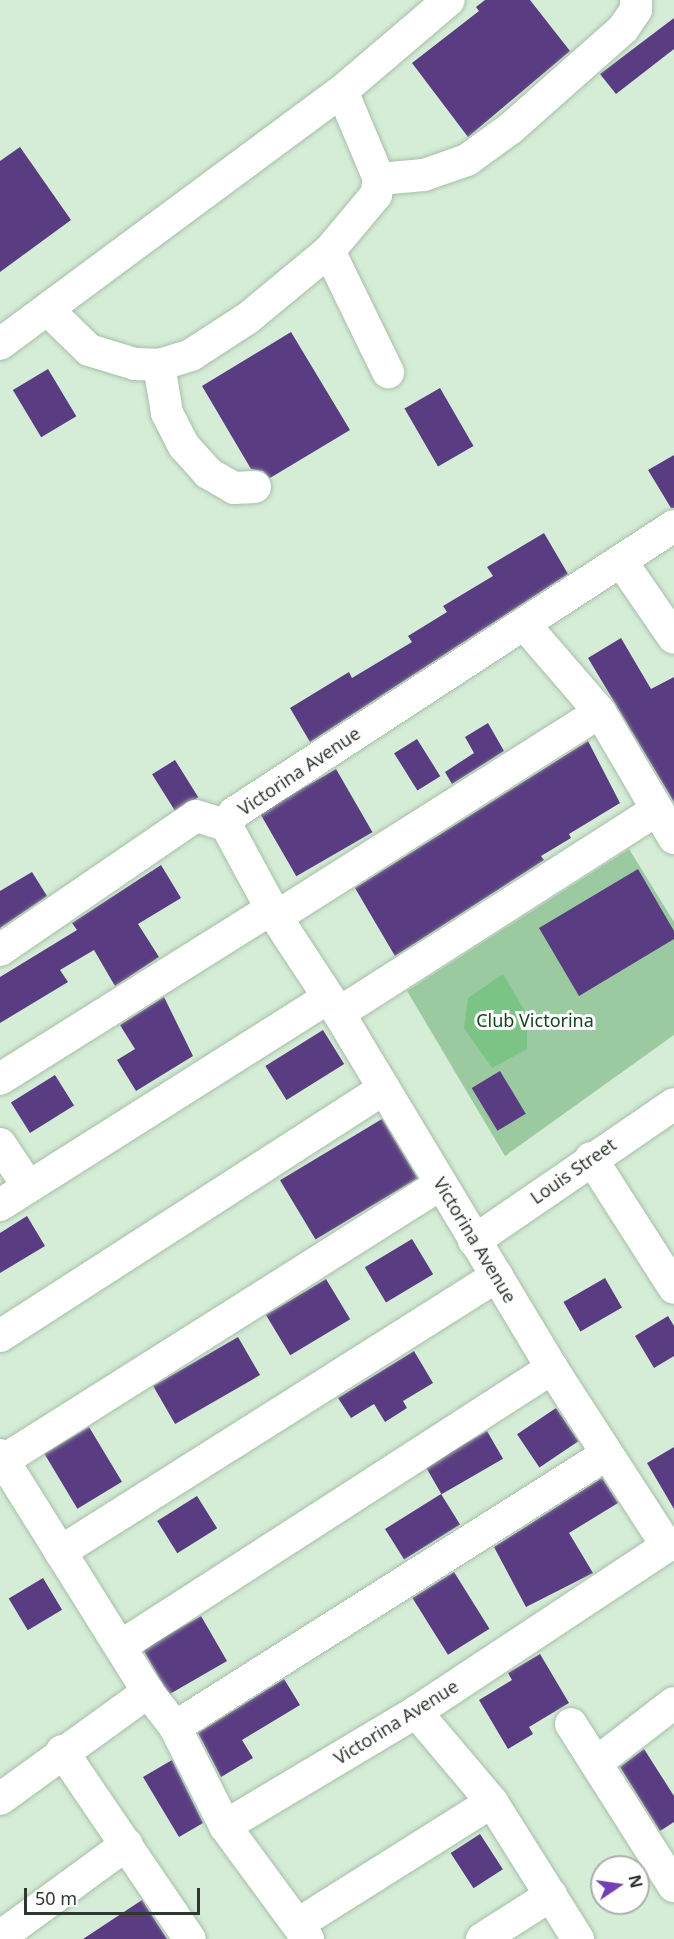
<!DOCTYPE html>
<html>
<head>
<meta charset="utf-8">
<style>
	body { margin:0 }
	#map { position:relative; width:674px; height:1939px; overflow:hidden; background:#d5edd7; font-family:"Noto Sans",sans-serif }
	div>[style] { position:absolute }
	.green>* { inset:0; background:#9bcaa0 }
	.water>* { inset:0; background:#7cc386 }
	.building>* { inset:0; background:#593c81; transform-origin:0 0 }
	.roads { filter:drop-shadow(0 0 2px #a7bea9) drop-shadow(0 0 2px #a7bea9) }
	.minor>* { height:32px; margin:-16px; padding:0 16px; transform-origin:16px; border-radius:16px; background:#fff }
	span { translate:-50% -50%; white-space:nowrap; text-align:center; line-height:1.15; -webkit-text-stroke:6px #fff; paint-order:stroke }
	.street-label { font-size:18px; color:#2e382f }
	.park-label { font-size:18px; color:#12451d }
	.north { position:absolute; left:590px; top:1855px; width:60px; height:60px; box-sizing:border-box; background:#fff; border:2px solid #abafac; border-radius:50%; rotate:77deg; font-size:16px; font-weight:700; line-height:24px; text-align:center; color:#2e382f }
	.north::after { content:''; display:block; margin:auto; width:21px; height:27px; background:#743eb5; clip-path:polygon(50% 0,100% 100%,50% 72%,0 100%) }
	.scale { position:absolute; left:24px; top:1888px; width:176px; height:27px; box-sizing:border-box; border:3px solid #2e382f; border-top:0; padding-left:8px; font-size:18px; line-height:21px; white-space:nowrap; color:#2e382f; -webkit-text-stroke:4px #fff; paint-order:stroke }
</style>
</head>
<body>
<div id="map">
	<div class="green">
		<div style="clip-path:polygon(629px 849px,674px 922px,674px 1035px,505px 1156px,407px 991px)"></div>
	</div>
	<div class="water">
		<div style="clip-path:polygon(503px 974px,527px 1015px,527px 1049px,492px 1068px,464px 1028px,468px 998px)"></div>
	</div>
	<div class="building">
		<div style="clip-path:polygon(485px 0,530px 0,570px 51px,468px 137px,412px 63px,479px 11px,476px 7px)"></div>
		<div style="clip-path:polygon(674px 18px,674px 49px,616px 94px,600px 74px)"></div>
		<div style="clip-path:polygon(20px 147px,71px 220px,0 272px,0 161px)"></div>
		<div style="clip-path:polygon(291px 332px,350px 430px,270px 478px,263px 471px,251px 469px,202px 386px)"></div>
		<div style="left:48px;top:369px;width:55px;height:41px;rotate:59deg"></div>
		<div style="left:440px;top:388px;width:67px;height:41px;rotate:60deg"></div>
		<div style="clip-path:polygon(674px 455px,674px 508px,671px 508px,648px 470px)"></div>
		<div style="clip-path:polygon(544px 533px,568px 574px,310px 742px,290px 708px,349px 672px,352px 678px,412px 642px,408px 636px,447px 612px,443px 606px,493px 576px,487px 567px)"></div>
		<div style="clip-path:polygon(621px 638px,651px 689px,674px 677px,674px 802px,588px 658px)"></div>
		<div style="clip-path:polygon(488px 723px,504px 751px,452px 784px,445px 772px,474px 753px,465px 737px)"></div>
		<div style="left:417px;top:739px;width:44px;height:27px;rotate:58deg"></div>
		<div style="clip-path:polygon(588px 741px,620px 803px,569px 834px,571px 838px,541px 856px,544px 860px,395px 956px,355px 888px)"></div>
		<div style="left:175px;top:760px;width:44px;height:27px;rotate:58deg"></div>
		<div style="left:336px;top:769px;width:73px;height:88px;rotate:60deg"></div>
		<div style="clip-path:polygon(161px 865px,181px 898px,138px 924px,159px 957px,115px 986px,94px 950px,60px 970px,68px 982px,0 1023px,0 977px,77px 930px,72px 923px)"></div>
		<div style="clip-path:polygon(638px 869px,674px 931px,674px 939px,579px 996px,539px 928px)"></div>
		<div style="clip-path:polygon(32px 872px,47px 896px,0 928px,0 891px)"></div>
		<div style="clip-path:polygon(164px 997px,193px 1056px,136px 1091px,117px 1060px,135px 1049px,120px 1025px)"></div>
		<div style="left:323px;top:1030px;width:40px;height:68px;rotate:58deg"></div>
		<div style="left:500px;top:1071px;width:50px;height:33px;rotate:59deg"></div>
		<div style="left:55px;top:1075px;width:36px;height:52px;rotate:58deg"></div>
		<div style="left:382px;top:1119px;width:69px;height:119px;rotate:59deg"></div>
		<div style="clip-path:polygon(27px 1216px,45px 1246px,0 1273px,0 1233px)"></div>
		<div style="left:412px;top:1239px;width:41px;height:55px;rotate:59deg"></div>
		<div style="left:605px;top:1278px;width:34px;height:48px;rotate:60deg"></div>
		<div style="left:326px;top:1279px;width:47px;height:70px;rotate:59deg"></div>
		<div style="clip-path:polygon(668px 1316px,674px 1326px,674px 1356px,654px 1368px,635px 1336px)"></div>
		<div style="left:238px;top:1337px;width:44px;height:98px;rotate:60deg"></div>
		<div style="clip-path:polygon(414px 1351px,433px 1383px,403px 1401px,407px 1408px,385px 1422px,374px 1404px,351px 1418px,338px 1398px)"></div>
		<div style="left:556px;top:1408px;width:40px;height:47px;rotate:56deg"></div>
		<div style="left:89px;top:1427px;width:64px;height:52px;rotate:59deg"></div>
		<div style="left:487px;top:1431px;width:32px;height:71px;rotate:60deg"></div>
		<div style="clip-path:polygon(674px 1447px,674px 1509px,647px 1463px)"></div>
		<div style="clip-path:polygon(602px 1478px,618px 1503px,569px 1533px,593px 1573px,526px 1607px,494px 1547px)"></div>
		<div style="left:441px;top:1494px;width:36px;height:66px;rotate:58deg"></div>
		<div style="left:197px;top:1496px;width:38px;height:47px;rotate:58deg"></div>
		<div style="left:454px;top:1572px;width:67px;height:49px;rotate:58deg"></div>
		<div style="left:43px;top:1578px;width:37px;height:40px;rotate:59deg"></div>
		<div style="left:201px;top:1616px;width:52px;height:67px;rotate:60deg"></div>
		<div style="clip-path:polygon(540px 1654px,569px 1703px,529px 1727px,533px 1734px,508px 1749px,479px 1700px,512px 1680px,508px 1673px)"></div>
		<div style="clip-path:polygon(284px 1679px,300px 1705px,242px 1740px,253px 1758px,221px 1777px,198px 1733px)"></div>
		<div style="clip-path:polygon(644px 1749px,674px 1796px,674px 1822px,660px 1831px,620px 1767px)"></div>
		<div style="clip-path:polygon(172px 1760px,203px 1823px,179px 1837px,143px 1777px)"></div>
		<div style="left:480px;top:1834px;width:42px;height:35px;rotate:57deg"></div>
		<div style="clip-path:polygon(142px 1900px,167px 1939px,83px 1939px)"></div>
	</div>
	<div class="roads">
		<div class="minor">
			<div style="left:379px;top:179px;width:45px;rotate:-5.1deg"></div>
			<div style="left:424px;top:175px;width:46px;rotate:-19.2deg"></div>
			<div style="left:467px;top:160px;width:54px;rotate:-36deg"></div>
			<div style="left:511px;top:128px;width:149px;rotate:-41.5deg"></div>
			<div style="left:623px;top:29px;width:23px;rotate:-56deg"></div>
			<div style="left:636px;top:10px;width:10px;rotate:-90deg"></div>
			<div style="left:329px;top:251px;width:135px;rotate:64deg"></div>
			<div style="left:48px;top:310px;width:57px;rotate:44.3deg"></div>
			<div style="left:89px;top:350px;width:48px;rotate:16.9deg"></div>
			<div style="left:135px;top:364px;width:24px;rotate:2deg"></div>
			<div style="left:159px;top:365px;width:34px;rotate:-17deg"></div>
			<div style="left:191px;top:355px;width:68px;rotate:-33deg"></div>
			<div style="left:248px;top:318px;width:105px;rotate:-39.6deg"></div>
			<div style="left:329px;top:251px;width:73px;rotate:-50deg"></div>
			<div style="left:376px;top:195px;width:16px;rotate:-79deg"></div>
			<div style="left:379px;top:179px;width:95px;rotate:-112.8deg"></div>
			<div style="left:0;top:344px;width:425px;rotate:-36.5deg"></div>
			<div style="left:342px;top:91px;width:140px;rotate:-40.4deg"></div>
			<div style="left:159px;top:365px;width:49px;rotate:80.5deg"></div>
			<div style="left:167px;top:413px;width:37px;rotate:63deg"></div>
			<div style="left:184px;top:446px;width:36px;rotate:48deg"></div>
			<div style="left:208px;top:473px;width:30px;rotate:30deg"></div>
			<div style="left:234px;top:488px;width:21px;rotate:-3deg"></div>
			<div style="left:621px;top:561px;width:93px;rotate:55.5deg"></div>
			<div style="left:524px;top:624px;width:116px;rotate:49.2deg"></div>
			<div style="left:600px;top:712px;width:146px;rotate:59.6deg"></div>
			<div style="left:276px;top:917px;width:383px;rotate:-32.3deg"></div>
			<div style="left:0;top:950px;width:237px;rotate:-34.4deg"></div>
			<div style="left:196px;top:816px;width:31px;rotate:17deg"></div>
			<div style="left:339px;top:1013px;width:376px;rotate:-32.6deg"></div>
			<div style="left:0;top:1079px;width:320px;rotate:-32.1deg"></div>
			<div style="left:0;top:1144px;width:50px;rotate:56.3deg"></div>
			<div style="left:591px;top:1158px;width:154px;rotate:57.4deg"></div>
			<div style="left:0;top:1205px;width:388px;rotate:-32.3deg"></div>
			<div style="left:474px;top:1241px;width:242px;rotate:-34.4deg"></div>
			<div style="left:0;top:1336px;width:457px;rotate:-32.8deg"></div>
			<div style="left:0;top:1455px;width:279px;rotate:58deg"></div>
			<div style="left:148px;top:1692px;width:44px;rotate:52.4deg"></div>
			<div style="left:175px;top:1727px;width:111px;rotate:63.2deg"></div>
			<div style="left:4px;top:1460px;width:517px;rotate:-32.28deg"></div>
			<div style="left:60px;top:1552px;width:517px;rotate:-32.28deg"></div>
			<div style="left:121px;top:1646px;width:513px;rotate:-32.82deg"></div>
			<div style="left:416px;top:1712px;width:118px;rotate:49.8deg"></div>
			<div style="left:492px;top:1802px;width:162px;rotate:57.9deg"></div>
			<div style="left:571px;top:1724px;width:192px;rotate:57.6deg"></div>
			<div style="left:175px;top:1727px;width:511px;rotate:-32.29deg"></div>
			<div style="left:62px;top:1751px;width:227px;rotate:55.8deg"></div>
			<div style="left:596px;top:1763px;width:98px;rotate:-37.6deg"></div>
			<div style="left:0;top:1799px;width:183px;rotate:-35.9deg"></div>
			<div style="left:298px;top:1924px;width:229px;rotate:-32.2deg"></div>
			<div style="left:0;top:1937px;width:157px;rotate:-36.2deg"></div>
			<div style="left:308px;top:1939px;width:140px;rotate:-126.3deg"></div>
			<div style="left:225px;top:1826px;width:222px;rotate:-30.8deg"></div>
			<div style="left:416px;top:1712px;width:301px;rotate:-33.5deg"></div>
			<div style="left:667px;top:1546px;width:212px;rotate:-122.9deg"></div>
			<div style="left:552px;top:1368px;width:414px;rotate:-121deg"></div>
			<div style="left:339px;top:1013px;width:115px;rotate:-123.3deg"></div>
			<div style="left:276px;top:917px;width:105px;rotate:-118.5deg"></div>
			<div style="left:226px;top:825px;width:14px;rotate:-56deg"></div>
			<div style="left:234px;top:813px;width:525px;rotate:-33.12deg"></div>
			<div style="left:482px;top:1939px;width:82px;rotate:-32.5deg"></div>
		</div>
	</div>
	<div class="street-label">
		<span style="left:299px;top:771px;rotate:-34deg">Victorina Avenue</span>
		<span style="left:573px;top:1171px;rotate:-35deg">Louis Street</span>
		<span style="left:475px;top:1240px;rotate:59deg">Victorina Avenue</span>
		<span style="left:396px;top:1722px;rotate:-32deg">Victorina Avenue</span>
	</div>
	<div class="park-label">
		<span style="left:535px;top:1020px">Club Victorina</span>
	</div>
	<div class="north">N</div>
	<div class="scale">50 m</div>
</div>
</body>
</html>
